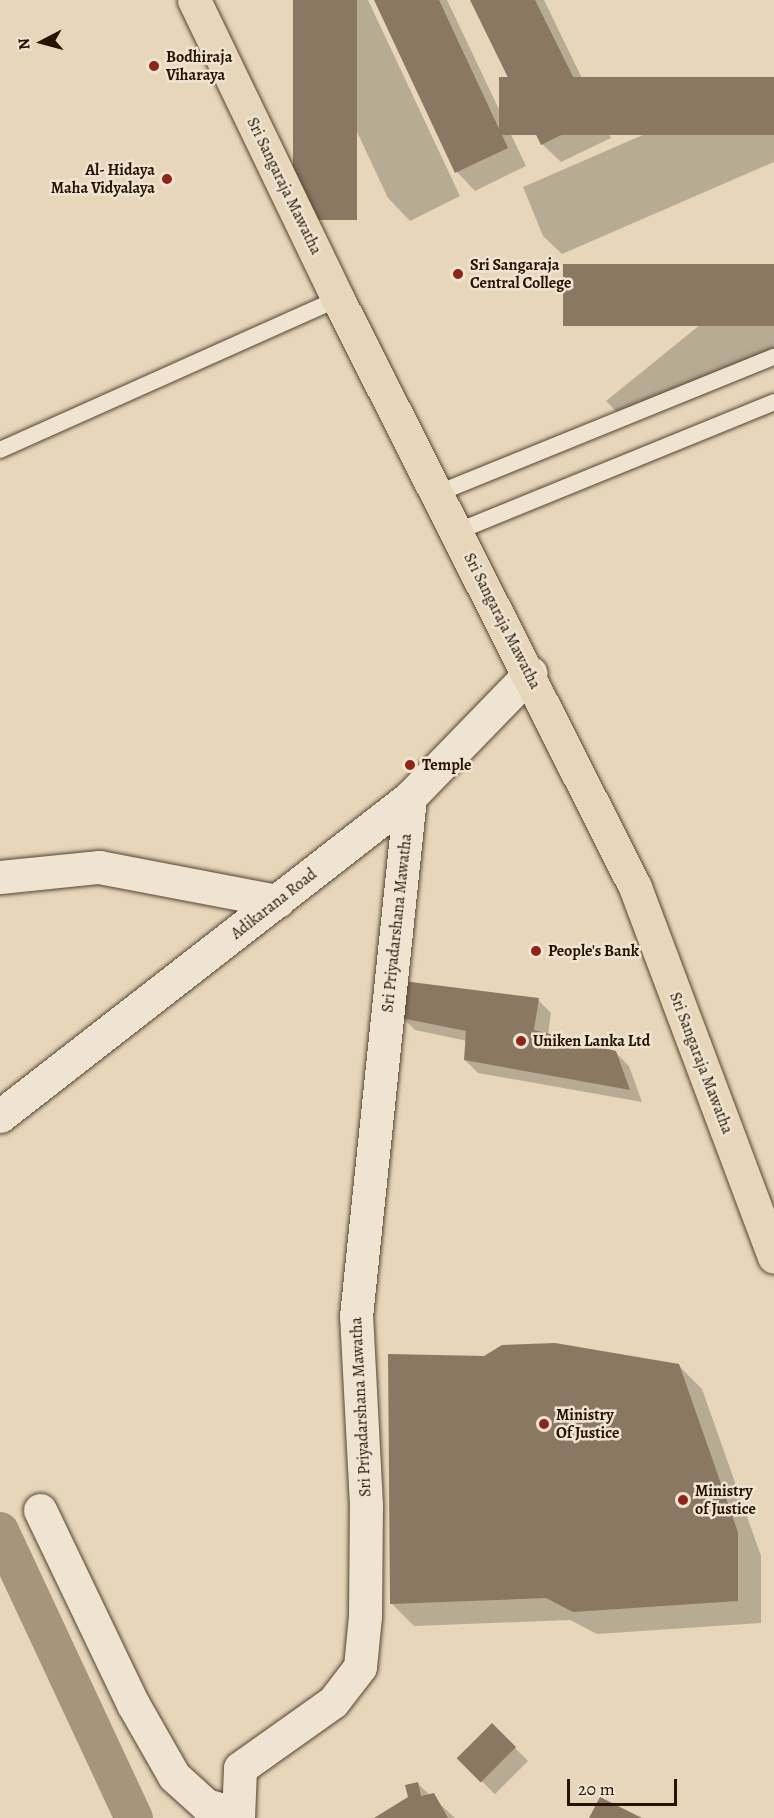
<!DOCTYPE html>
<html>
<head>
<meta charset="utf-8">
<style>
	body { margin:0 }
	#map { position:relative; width:774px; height:1818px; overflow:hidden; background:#e7d6ba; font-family:Alegreya,serif }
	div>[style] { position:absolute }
	.shadow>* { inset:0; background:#0003; transform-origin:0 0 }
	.canal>* { height:38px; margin:-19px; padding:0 19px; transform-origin:19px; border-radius:19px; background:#a6947b }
	.building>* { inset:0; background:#8b7862; transform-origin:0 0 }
	.roads { filter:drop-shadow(0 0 2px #584430) drop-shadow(0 0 2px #584430) }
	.lane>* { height:16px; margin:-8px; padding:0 8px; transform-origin:8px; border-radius:8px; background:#efe4d2 }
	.street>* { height:33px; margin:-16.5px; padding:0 16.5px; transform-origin:16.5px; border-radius:16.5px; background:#efe4d2 }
	.secondary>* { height:33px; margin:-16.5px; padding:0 16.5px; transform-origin:16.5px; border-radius:16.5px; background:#efe4d2 }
	.highway>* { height:33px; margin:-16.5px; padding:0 16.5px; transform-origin:16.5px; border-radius:16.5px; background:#e7d6ba }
	.dots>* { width:16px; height:16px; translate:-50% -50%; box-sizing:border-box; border:3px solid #efe4d2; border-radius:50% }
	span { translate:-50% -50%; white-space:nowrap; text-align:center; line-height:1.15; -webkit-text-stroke:5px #efe4d2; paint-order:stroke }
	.poi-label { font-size:16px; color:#281302; font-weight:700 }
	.left { translate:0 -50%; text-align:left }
	.right { translate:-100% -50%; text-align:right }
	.street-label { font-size:16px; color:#281302 }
	.north { position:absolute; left:12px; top:12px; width:60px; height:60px; -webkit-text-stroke:4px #efe4d2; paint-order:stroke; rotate:264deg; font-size:16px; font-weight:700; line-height:24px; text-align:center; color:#281302 }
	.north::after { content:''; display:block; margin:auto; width:21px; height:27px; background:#281302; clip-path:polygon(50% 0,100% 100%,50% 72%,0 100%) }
	.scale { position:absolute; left:567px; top:1779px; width:110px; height:27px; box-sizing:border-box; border:3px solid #281302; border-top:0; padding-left:8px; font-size:18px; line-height:21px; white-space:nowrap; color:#281302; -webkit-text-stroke:4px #efe4d2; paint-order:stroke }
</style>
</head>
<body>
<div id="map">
	<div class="shadow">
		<div style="clip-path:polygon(295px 0,368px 0,460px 196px,410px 221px,388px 198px)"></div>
		<div style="clip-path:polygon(375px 0,447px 0,526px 166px,475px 191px,457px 172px)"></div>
		<div style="clip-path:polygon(472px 0,544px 0,611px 138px,561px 162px,542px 144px)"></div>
		<div style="clip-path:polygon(774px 78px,774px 162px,562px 254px,543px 236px,523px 187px)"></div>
		<div style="clip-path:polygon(774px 265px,774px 353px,625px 420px,606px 401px)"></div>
		<div style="clip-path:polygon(538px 1000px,551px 1013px,548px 1035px,615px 1052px,629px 1066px,642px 1102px,478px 1073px,465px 1060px,467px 1041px,415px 1030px,402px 1017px)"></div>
		<div style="clip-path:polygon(679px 1366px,702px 1389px,761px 1556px,761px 1623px,597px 1634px,570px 1620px,414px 1626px,391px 1603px)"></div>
		<div style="left:492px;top:1725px;width:51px;height:47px;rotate:45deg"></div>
		<div style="clip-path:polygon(417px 1783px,455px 1818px,377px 1818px,410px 1798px)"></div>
	</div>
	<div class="canal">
		<div style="left:0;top:1531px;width:317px;rotate:65deg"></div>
	</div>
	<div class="building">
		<div style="left:293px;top:0;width:64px;height:220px"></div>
		<div style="clip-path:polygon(374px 0,439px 0,508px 148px,455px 173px)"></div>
		<div style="clip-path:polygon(470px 0,535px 0,594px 119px,541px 145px)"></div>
		<div style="left:774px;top:77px;width:58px;height:275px;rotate:90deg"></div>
		<div style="left:774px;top:264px;width:62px;height:211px;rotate:90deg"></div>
		<div style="clip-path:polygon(403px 981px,539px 998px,534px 1030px,616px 1051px,630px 1090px,464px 1060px,466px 1031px,401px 1018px)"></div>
		<div style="clip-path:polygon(555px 1343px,679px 1364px,738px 1532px,738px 1601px,573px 1612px,546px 1598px,390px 1604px,388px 1354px,484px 1356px,502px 1345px)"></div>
		<div style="left:492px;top:1723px;width:34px;height:50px;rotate:45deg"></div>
		<div style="clip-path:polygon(418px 1782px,421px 1796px,434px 1793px,448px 1818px,374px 1818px,408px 1797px,405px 1785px)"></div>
		<div style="clip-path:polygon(600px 1797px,642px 1818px,589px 1818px)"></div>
	</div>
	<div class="roads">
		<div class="lane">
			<div style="left:0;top:450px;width:370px;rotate:-24.1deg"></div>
			<div style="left:436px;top:494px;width:365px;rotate:-22.1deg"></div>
			<div style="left:456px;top:532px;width:344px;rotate:-22.2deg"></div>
		</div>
		<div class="street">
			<div style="left:0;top:877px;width:100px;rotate:-5.8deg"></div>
			<div style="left:99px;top:867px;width:182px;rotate:10.8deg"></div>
			<div style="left:40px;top:1510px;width:215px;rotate:64.4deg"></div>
			<div style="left:133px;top:1704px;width:83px;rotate:60.3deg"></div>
			<div style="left:174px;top:1776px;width:43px;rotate:42.2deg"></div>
			<div style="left:206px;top:1805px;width:32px;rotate:16deg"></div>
			<div style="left:238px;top:1818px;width:50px;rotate:-87.7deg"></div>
			<div style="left:240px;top:1768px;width:114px;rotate:-35.4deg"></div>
			<div style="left:333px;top:1702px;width:44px;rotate:-52.4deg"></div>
			<div style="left:360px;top:1667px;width:51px;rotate:-84.4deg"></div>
			<div style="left:365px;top:1616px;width:111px;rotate:-89.5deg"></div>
			<div style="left:366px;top:1505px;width:189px;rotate:-93deg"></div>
			<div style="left:356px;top:1316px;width:522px;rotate:-84.06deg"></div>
		</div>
		<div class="secondary">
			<div style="left:0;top:1116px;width:519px;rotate:-37.88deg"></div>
			<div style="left:410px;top:797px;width:173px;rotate:-45.9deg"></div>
		</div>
		<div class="highway">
			<div style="left:194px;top:0;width:332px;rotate:64.3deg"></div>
			<div style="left:338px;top:299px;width:659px;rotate:63.2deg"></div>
			<div style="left:635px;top:887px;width:395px;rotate:69.4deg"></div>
		</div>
	</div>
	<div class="dots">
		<div style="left:154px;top:66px;background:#8f2418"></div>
		<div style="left:167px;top:179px;background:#8f2418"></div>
		<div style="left:458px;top:274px;background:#8f2418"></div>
		<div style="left:410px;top:765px;background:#8f2418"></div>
		<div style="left:536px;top:951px;background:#8f2418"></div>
		<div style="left:521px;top:1041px;background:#8f2418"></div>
		<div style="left:544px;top:1424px;background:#8f2418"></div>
		<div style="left:683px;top:1500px;background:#8f2418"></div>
	</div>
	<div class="poi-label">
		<span class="left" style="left:166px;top:66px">Bodhiraja<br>Viharaya</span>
		<span class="right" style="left:155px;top:179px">Al- Hidaya<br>Maha Vidyalaya</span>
		<span class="left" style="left:470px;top:274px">Sri Sangaraja<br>Central College</span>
		<span class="left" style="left:422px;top:765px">Temple</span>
		<span class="left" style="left:548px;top:951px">People's Bank</span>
		<span class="left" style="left:533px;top:1041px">Uniken Lanka Ltd</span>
		<span class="left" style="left:556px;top:1424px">Ministry<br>Of Justice</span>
		<span class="left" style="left:695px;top:1500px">Ministry<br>of Justice</span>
	</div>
	<div class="street-label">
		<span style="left:284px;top:186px;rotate:64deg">Sri Sangaraja Mawatha</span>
		<span style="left:502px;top:621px;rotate:63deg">Sri Sangaraja Mawatha</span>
		<span style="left:274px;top:904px;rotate:-38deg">Adikarana Road</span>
		<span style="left:397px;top:923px;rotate:-84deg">Sri Priyadarshana Mawatha</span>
		<span style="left:701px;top:1063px;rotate:69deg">Sri Sangaraja Mawatha</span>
		<span style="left:361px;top:1407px;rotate:-93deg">Sri Priyadarshana Mawatha</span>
	</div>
	<div class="north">N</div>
	<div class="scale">20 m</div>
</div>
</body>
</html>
